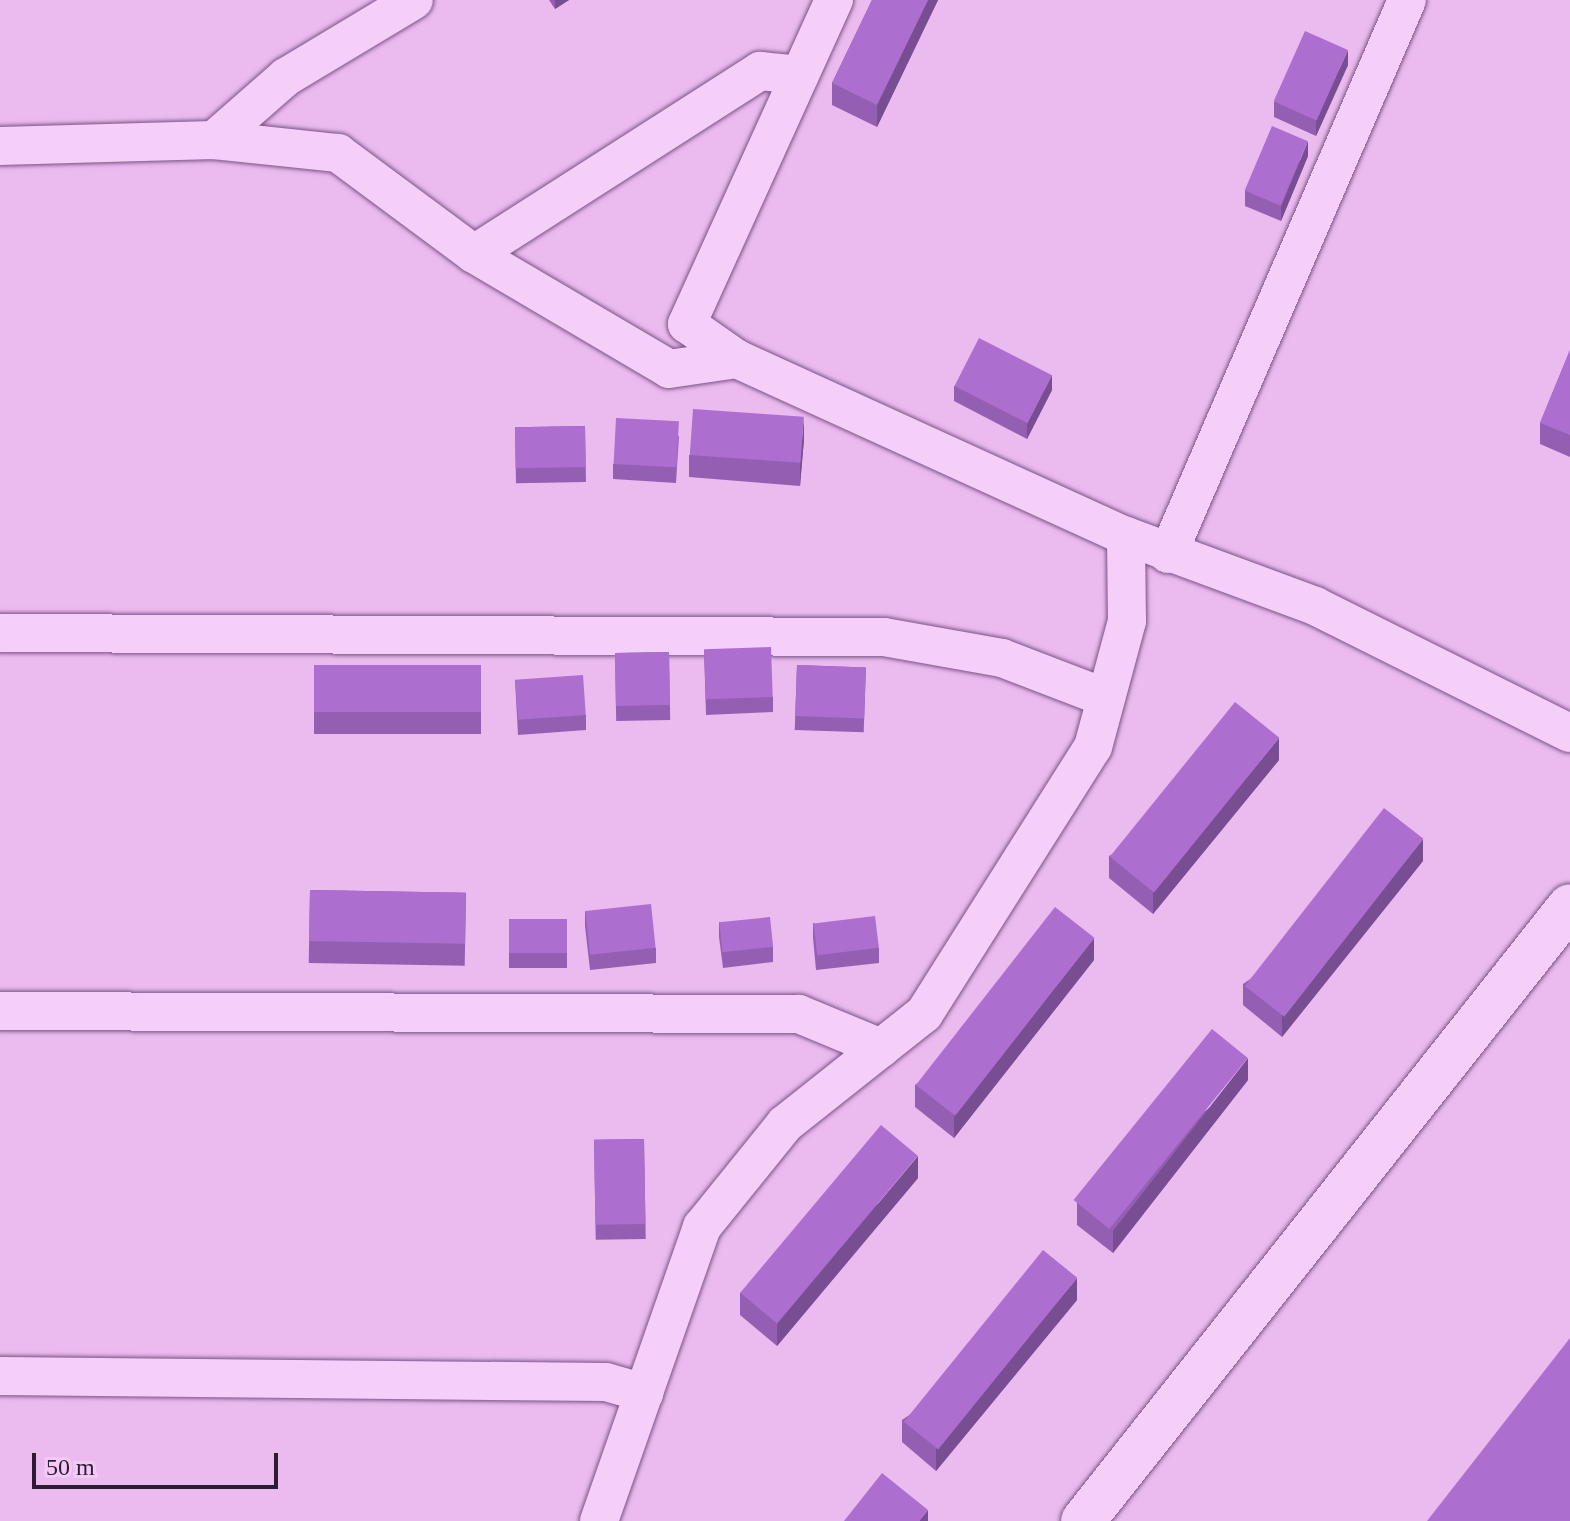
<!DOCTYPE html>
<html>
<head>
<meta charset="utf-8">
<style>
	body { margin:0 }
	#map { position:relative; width:1570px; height:1521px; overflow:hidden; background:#ebbbef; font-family:"Times New Roman",serif }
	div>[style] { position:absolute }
	.roads { filter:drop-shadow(0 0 2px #7a5486) drop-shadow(0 0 2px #7a5486) }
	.minor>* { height:38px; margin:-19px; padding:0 19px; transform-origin:19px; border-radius:19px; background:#f6cefa }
	.tertiary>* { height:44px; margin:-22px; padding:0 22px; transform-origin:22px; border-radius:22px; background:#f6cefa }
	.wall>* { inset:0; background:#945fb2; transform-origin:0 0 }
	.shaded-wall>* { inset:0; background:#784d91 }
	.building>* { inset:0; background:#ac6ecf; transform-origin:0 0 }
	span { translate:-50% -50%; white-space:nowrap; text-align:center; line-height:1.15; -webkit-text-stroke:6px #f3caf6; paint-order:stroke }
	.scale { position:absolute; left:32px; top:1453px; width:246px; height:36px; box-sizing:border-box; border:4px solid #2d1a35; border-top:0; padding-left:10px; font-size:24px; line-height:28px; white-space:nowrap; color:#2d1a35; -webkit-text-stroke:6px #f3caf6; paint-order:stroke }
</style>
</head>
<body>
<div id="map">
	<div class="roads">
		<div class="minor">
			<div style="left:834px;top:0;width:356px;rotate:114.4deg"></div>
			<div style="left:687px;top:324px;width:61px;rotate:35deg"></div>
			<div style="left:737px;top:359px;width:427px;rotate:24.5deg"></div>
			<div style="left:1126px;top:536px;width:202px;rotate:20.3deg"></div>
			<div style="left:1315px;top:606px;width:285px;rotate:26.5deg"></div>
			<div style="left:214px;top:140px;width:96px;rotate:-41.2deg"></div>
			<div style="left:286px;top:77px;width:149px;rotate:-31deg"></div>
			<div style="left:0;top:146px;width:214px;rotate:-1.6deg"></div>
			<div style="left:214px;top:140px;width:125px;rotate:6deg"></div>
			<div style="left:338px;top:153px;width:169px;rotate:36.6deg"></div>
			<div style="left:474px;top:254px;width:226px;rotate:30.5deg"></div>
			<div style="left:669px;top:369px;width:69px;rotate:-8.4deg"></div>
			<div style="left:474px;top:254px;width:340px;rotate:-32.6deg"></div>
			<div style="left:760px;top:71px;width:40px;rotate:5.7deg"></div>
			<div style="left:1168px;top:554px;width:603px;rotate:-66.66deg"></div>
			<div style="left:0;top:633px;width:884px;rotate:0.26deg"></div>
			<div style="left:884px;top:637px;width:120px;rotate:10.1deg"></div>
			<div style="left:1002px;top:658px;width:111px;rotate:21deg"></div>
			<div style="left:0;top:1011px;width:799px;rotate:0.22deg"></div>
			<div style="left:799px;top:1014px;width:89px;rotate:22.5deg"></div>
			<div style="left:0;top:1376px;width:606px;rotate:0.57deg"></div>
			<div style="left:606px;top:1382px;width:40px;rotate:16deg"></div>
			<div style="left:599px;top:1521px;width:312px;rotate:-70.7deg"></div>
			<div style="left:702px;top:1227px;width:132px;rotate:-51.1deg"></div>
			<div style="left:785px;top:1124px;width:177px;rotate:-38.4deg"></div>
			<div style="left:924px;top:1014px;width:316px;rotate:-57.7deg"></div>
			<div style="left:1093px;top:747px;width:131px;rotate:-74.9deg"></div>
			<div style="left:1127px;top:621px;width:85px;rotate:-90.7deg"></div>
		</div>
		<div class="tertiary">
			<div style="left:1083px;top:1521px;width:784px;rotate:-51.63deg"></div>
		</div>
	</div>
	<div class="wall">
		<div style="clip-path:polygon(549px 0,569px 0,555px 9px)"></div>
		<div style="clip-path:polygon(872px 0,938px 0,877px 127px,832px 105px,832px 83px)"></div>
		<div style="clip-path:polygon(1348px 65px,1316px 136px,1274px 117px,1274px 102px)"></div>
		<div style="clip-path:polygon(1308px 156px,1281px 221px,1245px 206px,1245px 191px)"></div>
		<div style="clip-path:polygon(1570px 350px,1570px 457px,1540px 444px,1540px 423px)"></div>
		<div style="clip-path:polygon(954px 386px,1052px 390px,1027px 439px,954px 401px)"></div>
		<div style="left:585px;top:426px;width:56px;height:70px;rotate:89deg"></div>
		<div style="clip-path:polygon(679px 436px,676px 483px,613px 479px,613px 464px)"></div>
		<div style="clip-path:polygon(804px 439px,800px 486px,689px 477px,689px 455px)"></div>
		<div style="clip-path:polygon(704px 650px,773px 697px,773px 712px,706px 715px)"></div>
		<div style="left:669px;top:652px;width:68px;height:54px;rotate:89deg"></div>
		<div style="left:314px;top:665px;width:167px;height:69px"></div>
		<div style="left:797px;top:665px;width:69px;height:65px;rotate:2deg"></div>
		<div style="clip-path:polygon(515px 680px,586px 715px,586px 730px,518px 735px)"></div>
		<div style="clip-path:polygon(1279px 760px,1153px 914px,1109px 878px,1109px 856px)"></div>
		<div style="clip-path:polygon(1423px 861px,1282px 1037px,1243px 1005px,1243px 984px)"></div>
		<div style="left:310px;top:890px;width:156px;height:73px;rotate:1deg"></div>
		<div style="clip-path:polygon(585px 911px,656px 948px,656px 963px,590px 970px,585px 926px)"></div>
		<div style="left:509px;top:919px;width:58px;height:49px"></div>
		<div style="clip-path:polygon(719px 922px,773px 947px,773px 962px,723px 968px,719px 937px)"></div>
		<div style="clip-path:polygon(813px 923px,879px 948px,879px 963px,816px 970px,813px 938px)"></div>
		<div style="clip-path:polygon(1094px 960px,954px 1138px,915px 1107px,915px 1085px)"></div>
		<div style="clip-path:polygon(1248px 1080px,1113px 1253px,1077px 1225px,1077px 1203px)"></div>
		<div style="left:644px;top:1139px;width:100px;height:50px;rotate:89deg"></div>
		<div style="clip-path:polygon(918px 1178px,777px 1346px,740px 1315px,740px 1293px)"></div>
		<div style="clip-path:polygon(1077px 1300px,936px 1471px,902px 1442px,902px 1420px)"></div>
	</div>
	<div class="shaded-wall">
		<div style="clip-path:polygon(555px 0,569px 0,555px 9px)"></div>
		<div style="clip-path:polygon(928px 0,938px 0,877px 127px,877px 105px)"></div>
		<div style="clip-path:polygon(1348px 50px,1348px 65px,1316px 136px,1316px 121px)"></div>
		<div style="clip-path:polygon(1308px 141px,1308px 156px,1281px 221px,1281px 207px)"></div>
		<div style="clip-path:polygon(1052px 375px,1052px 390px,1027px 439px,1027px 424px)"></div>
		<div style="clip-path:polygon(804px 417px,804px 439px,800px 486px,800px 464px)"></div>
		<div style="clip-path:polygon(1279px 738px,1279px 760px,1153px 914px,1153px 892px)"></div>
		<div style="clip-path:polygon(1423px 839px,1423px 861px,1282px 1037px,1282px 1015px)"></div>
		<div style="clip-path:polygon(1094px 938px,1094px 960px,954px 1138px,954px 1116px)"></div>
		<div style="clip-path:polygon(1248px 1058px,1248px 1080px,1113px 1253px,1113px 1231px)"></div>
		<div style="clip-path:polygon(918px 1156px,918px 1178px,777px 1346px,777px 1324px)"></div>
		<div style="clip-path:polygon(1077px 1278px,1077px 1300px,936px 1471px,936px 1449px)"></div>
		<div style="clip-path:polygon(928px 1510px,928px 1521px,919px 1521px)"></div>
	</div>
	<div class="building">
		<div style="clip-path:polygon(872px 0,928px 0,877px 105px,832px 83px)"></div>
		<div style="left:1305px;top:31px;width:47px;height:77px;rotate:24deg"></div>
		<div style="left:1272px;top:126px;width:39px;height:70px;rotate:23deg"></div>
		<div style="left:979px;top:338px;width:82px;height:54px;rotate:27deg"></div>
		<div style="clip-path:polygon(1570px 350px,1570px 435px,1540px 423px)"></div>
		<div style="left:693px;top:409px;width:111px;height:46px;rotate:4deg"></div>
		<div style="left:616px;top:418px;width:63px;height:46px;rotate:3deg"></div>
		<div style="left:585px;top:426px;width:41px;height:70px;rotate:89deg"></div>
		<div style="left:771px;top:647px;width:50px;height:67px;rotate:88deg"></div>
		<div style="left:669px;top:652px;width:53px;height:54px;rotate:89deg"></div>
		<div style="left:314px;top:665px;width:167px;height:47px"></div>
		<div style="left:797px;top:665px;width:69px;height:51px;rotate:2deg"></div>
		<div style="left:583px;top:675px;width:40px;height:68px;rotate:86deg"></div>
		<div style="left:1235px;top:702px;width:57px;height:199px;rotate:39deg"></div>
		<div style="left:1384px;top:808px;width:50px;height:226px;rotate:38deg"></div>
		<div style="left:310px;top:890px;width:156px;height:51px;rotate:1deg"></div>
		<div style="left:651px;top:904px;width:44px;height:66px;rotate:84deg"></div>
		<div style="left:1055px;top:907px;width:50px;height:226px;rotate:38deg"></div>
		<div style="left:875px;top:916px;width:32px;height:62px;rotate:83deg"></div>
		<div style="left:770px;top:917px;width:30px;height:51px;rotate:84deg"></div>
		<div style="left:509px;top:919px;width:58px;height:34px"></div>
		<div style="left:1212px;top:1029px;width:46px;height:220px;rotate:39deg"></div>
		<div style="left:881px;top:1125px;width:48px;height:219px;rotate:40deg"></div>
		<div style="left:644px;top:1139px;width:85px;height:50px;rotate:89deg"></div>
		<div style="left:1043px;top:1250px;width:44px;height:221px;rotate:39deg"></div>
		<div style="clip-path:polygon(1570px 1338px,1570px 1521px,1427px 1521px)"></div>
		<div style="clip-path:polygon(882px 1473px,928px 1510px,919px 1521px,844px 1521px)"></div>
	</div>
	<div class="scale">50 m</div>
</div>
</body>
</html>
